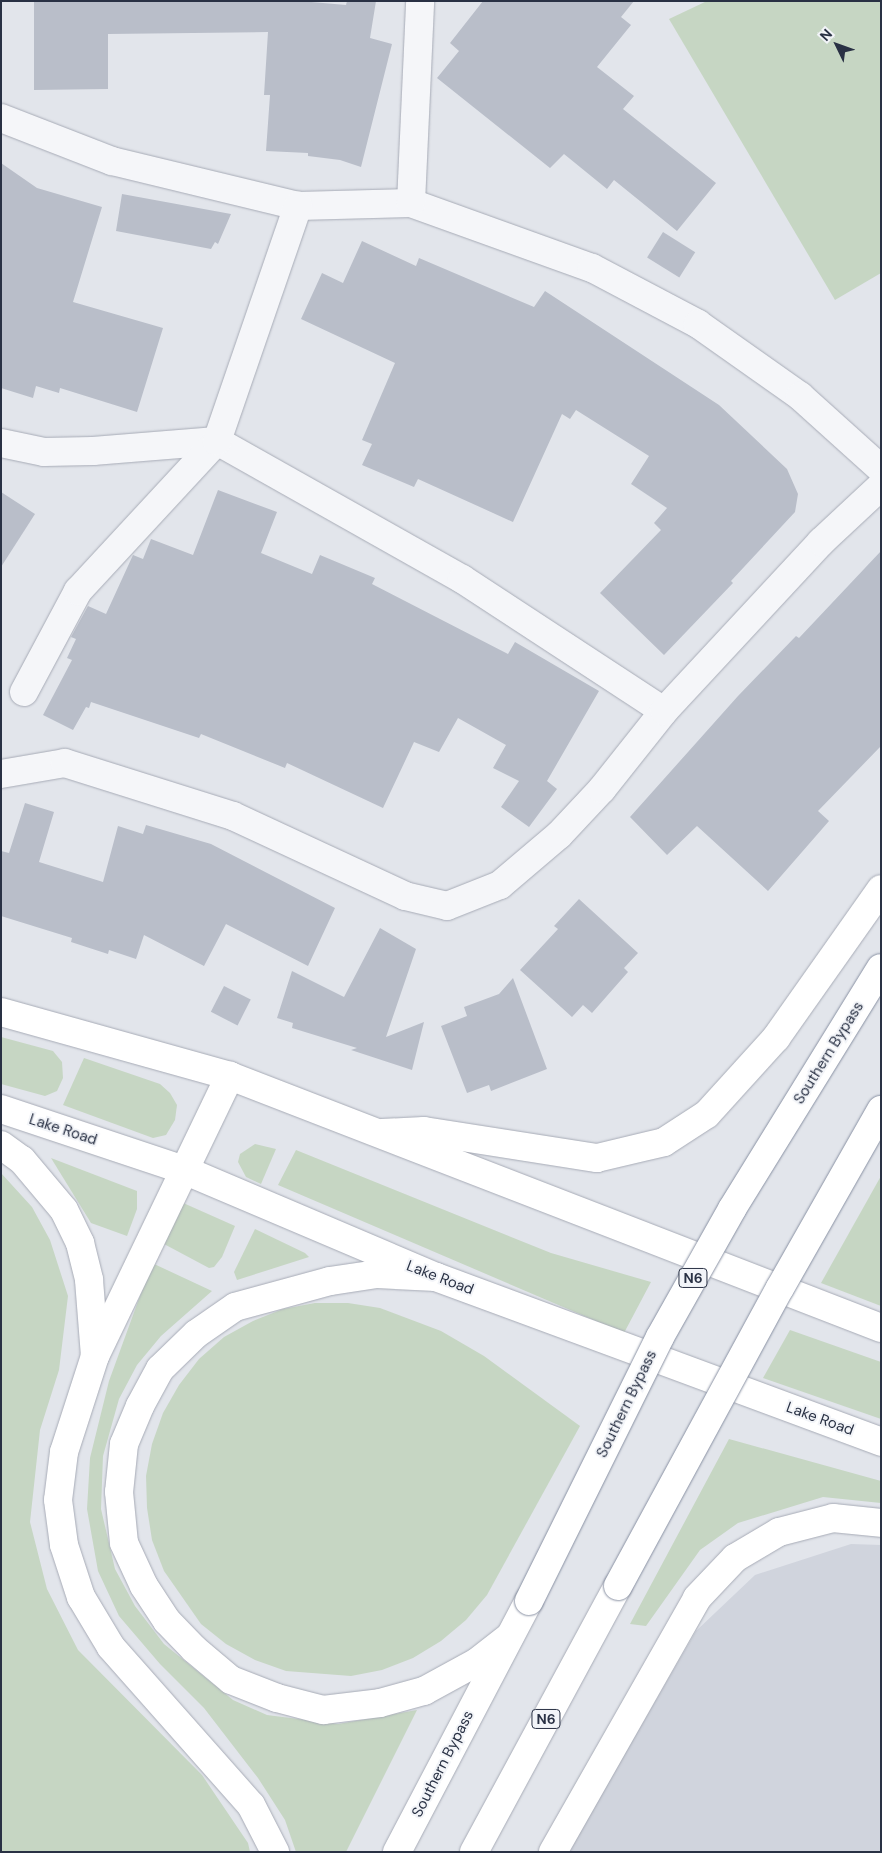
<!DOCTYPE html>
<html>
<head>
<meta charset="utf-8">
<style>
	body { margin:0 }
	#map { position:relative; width:882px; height:1853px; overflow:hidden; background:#e2e5eb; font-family:"DM Sans",sans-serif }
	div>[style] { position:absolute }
	.built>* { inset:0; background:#d0d4dd }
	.green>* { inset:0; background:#c6d6c3 }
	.building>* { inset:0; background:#b9bec9; transform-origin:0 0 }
	.roads { filter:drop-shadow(0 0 1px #a7abb6) drop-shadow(0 0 1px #a7abb6) }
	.street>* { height:28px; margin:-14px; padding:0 14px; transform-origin:14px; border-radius:14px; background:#f5f6f9 }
	.secondary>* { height:28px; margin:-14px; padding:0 14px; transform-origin:14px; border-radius:14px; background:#fff }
	.highway>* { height:28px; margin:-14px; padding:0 14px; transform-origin:14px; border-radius:14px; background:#fff }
	.bridges { filter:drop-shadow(0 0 1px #8991a3) drop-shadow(0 0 1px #8991a3) }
	.highway-bridge>* { height:28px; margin:-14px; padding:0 14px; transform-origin:14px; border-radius:14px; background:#fff }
	span { translate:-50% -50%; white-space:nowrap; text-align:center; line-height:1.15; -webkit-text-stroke:4px #f2f4f8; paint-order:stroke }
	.shield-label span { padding:1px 4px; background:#f2f4f8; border:1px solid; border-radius:4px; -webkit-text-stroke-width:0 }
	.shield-label { font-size:14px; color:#293144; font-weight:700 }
	.street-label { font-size:15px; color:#293144 }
	.frame { position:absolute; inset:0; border:2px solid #293144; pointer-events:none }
	.north { position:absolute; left:812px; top:20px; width:50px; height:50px; -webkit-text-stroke:4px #f2f4f8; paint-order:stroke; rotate:312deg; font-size:14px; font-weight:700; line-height:20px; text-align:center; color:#293144 }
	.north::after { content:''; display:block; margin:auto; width:18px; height:22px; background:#293144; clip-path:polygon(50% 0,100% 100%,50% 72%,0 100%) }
</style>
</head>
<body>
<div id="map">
	<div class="built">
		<div style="clip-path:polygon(851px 1544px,881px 1545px,881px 1852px,551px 1852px,609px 1781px,696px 1631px,755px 1575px)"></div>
	</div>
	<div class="green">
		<div style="clip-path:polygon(707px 1px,881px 1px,881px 273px,835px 300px,669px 19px)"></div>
		<div style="clip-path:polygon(1px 1037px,53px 1051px,62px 1062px,63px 1078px,57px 1091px,45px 1096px,1px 1084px)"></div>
		<div style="clip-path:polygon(84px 1058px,160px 1084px,170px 1093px,177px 1105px,175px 1120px,166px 1135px,153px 1138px,63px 1105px)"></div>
		<div style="clip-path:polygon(255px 1144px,276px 1149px,261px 1184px,246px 1177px,238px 1162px,240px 1154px)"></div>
		<div style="clip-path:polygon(296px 1150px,551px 1253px,651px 1282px,624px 1333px,278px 1185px)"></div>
		<div style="clip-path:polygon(51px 1158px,137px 1191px,137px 1209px,127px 1236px,91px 1223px)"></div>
		<div style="clip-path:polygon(1px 1173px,32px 1207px,50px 1240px,68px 1296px,59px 1370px,40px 1430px,30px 1522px,47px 1589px,78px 1650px,202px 1775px,248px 1843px,250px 1852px,1px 1852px)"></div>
		<div style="clip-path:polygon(881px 1176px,881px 1306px,821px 1283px)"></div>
		<div style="clip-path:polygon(181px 1202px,235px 1226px,222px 1257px,214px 1267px,209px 1268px,164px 1244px)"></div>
		<div style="clip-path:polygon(255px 1229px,305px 1253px,309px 1257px,237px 1280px,234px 1272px)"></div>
		<div style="clip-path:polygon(152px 1263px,212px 1291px,161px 1336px,137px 1365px,119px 1399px,103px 1456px,101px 1509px,115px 1569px,135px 1606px,164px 1644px,233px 1700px,267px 1715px,338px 1724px,417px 1710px,346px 1852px,296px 1852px,285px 1820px,258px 1778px,204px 1708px,160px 1664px,119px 1616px,98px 1571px,87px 1509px,90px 1458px,109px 1381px)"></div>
		<div style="clip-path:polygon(315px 1303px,348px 1303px,380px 1308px,441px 1331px,484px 1356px,580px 1426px,487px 1595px,466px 1620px,441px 1641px,413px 1658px,382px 1670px,351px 1676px,286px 1671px,255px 1660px,226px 1644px,201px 1624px,164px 1571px,152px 1540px,147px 1508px,146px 1476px,152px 1444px,163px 1413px,179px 1385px,199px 1359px,224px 1337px,253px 1321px,283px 1309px)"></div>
		<div style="clip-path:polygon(790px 1330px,881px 1362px,881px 1419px,763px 1378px)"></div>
		<div style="clip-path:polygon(729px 1439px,881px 1481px,881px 1503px,823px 1497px,738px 1523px,700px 1550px,646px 1626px,630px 1624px)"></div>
	</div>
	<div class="building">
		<div style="clip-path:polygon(34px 1px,300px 1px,346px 5px,347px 1px,376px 1px,370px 38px,392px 44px,361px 167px,340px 160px,308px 156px,308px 153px,266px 151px,270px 95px,264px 95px,268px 32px,108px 34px,108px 89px,34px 90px)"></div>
		<div style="clip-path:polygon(483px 1px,634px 1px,621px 17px,631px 25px,597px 67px,634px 96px,623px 109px,716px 183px,677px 231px,614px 180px,607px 189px,564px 154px,550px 168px,437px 78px,459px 51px,450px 43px)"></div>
		<div style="clip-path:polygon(1px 163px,37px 188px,102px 207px,73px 302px,163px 328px,137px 412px,60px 388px,59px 393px,36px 386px,33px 398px,1px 388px)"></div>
		<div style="clip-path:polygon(122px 194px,231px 214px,218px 244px,215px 242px,211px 249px,116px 231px)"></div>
		<div style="left:663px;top:232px;width:38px;height:30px;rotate:32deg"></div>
		<div style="clip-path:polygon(362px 241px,416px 266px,419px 258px,534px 307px,545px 291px,719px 405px,787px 469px,798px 494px,795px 512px,731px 581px,733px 583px,664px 655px,600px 593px,661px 530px,654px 523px,667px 508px,631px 484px,649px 456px,576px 410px,570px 419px,562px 414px,513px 522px,418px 479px,414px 487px,362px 465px,372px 444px,362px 440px,395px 363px,301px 319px,322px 273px,343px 283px)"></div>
		<div style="clip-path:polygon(218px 490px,277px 512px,261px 553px,312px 574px,320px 555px,375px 578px,372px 584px,508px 654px,515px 642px,599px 691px,547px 781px,557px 789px,529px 827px,501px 807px,519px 781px,493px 768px,506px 745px,458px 718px,439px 752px,414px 742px,383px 808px,287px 763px,285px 768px,201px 734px,199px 738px,91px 702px,89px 708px,86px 707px,73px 730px,43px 715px,72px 660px,67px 658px,76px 639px,71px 637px,88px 606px,106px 614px,133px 555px,143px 559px,151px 539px,193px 555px)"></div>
		<div style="clip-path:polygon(1px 492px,35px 514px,1px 567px)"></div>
		<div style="clip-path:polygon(881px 551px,881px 746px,818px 811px,829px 821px,768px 891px,697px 826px,667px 855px,630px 817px,738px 696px,796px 636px,799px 638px)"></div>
		<div style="clip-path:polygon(25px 803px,54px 812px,39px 862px,103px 882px,118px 826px,143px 834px,146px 825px,211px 844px,335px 908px,308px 966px,226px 924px,204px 966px,144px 935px,136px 959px,109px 950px,108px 954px,71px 942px,72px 938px,1px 916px,1px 851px,9px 853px)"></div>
		<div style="clip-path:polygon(579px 899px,638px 953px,624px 968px,628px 972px,592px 1013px,583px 1005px,572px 1017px,520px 970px,558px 929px,554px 926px)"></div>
		<div style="clip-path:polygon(380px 928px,416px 949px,386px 1037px,424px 1022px,412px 1070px,351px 1050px,357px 1048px,292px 1028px,293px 1023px,277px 1018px,292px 971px,344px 997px)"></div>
		<div style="clip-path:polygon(513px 978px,547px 1069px,491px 1091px,489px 1085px,467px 1093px,441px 1026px,467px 1016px,464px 1007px,499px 994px)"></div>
		<div style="left:224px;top:986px;width:30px;height:29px;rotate:27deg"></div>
	</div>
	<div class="roads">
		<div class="street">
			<div style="left:1px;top:118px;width:119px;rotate:21.2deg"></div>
			<div style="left:112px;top:161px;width:191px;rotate:13.6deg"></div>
			<div style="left:298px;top:206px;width:113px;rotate:-1.5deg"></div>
			<div style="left:411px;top:203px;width:192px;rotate:19.8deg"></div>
			<div style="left:592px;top:268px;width:120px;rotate:27.8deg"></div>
			<div style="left:698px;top:324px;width:125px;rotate:35.2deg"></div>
			<div style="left:800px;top:396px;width:109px;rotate:42deg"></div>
			<div style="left:411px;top:203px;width:202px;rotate:-87.4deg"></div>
			<div style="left:1px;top:443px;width:44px;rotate:11.8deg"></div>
			<div style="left:44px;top:452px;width:49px;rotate:-1.2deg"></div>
			<div style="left:93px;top:451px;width:124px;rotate:-4.6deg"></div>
			<div style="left:217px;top:441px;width:281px;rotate:29.4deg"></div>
			<div style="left:462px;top:579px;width:241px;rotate:33.2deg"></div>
			<div style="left:24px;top:692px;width:115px;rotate:-61.9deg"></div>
			<div style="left:78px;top:591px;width:205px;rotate:-47.2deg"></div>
			<div style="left:217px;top:441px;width:249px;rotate:-71deg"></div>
			<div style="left:1px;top:774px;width:65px;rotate:-9.8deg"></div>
			<div style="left:65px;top:763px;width:176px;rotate:17.5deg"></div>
			<div style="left:233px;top:816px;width:190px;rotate:24.9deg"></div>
			<div style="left:405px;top:896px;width:43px;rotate:13.4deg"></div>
			<div style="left:447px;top:906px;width:57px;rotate:-21.6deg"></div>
			<div style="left:500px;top:885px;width:77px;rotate:-40.3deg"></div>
			<div style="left:559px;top:835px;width:63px;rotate:-46.9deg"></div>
			<div style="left:602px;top:789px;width:100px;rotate:-51.5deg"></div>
			<div style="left:664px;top:711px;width:231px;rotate:-47.1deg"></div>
			<div style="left:821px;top:542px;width:82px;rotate:-43deg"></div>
		</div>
		<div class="secondary">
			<div style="left:1px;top:1012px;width:238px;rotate:15.6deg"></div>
			<div style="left:230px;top:1076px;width:698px;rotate:21.16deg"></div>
			<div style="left:1px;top:1109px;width:193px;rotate:18.4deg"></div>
			<div style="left:184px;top:1170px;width:274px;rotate:23deg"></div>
			<div style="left:436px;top:1277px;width:475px;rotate:20.3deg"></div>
		</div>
		<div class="highway">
			<div style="left:382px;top:1133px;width:42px;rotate:-2.7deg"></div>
			<div style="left:424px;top:1131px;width:175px;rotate:8.9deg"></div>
			<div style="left:597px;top:1158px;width:69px;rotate:-13.4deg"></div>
			<div style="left:664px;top:1142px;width:51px;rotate:-33.1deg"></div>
			<div style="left:707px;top:1114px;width:103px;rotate:-47.8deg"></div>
			<div style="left:776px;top:1038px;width:182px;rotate:-54.8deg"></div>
			<div style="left:1px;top:1145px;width:26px;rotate:36deg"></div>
			<div style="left:22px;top:1160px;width:65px;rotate:50deg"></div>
			<div style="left:64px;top:1210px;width:37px;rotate:64deg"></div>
			<div style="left:80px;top:1243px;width:38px;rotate:76deg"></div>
			<div style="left:89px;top:1280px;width:76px;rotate:85.5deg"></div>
			<div style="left:95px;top:1356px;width:101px;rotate:107.9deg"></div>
			<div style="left:64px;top:1452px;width:48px;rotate:97.1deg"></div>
			<div style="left:58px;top:1500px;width:45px;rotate:82.4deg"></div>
			<div style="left:64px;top:1545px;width:55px;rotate:71.9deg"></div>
			<div style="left:81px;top:1597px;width:58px;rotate:59deg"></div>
			<div style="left:111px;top:1647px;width:211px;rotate:48.5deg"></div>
			<div style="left:251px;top:1805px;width:53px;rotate:62.9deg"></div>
			<div style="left:436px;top:1277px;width:59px;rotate:-177.1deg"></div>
			<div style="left:377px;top:1274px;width:48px;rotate:171.5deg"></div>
			<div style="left:330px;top:1281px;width:98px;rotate:164.7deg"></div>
			<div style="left:235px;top:1307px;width:47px;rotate:145.3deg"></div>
			<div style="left:196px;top:1334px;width:50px;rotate:135.8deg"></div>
			<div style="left:160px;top:1369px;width:42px;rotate:118.4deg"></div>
			<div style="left:140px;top:1406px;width:41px;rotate:112.8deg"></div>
			<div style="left:124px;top:1444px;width:48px;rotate:95.9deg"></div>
			<div style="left:119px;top:1492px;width:51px;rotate:84.4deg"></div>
			<div style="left:124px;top:1543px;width:47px;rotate:65.1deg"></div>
			<div style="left:144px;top:1586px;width:42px;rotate:56.7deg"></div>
			<div style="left:167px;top:1621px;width:39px;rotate:46deg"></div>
			<div style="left:194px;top:1649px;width:48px;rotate:40deg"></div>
			<div style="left:231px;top:1680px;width:49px;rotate:21.4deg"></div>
			<div style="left:277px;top:1698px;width:48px;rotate:14.6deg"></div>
			<div style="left:323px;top:1710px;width:57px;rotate:-7deg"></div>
			<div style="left:380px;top:1703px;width:46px;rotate:-15.3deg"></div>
			<div style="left:424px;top:1691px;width:60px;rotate:-28.7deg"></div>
			<div style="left:477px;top:1662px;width:41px;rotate:-38deg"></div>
			<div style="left:95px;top:1356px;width:311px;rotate:-64.3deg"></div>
			<div style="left:397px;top:1852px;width:284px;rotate:-62.3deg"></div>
			<div style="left:474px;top:1852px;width:302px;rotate:-61.6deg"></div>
			<div style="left:553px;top:1852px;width:292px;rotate:-60.4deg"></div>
			<div style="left:697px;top:1598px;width:55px;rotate:-46.5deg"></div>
			<div style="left:735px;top:1558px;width:51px;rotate:-30.6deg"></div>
			<div style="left:779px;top:1532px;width:56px;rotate:-14.5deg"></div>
			<div style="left:833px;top:1518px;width:48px;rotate:5.9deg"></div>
		</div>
	</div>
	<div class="bridges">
		<div class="highway-bridge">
			<div style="left:618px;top:1586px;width:339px;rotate:-61.5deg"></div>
			<div style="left:780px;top:1288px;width:205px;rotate:-60.4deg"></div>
			<div style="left:529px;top:1601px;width:295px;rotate:-63.6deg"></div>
			<div style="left:660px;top:1337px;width:147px;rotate:-60.6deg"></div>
			<div style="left:732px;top:1209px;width:283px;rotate:-58.3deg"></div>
		</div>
	</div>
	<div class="shield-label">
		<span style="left:693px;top:1278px">N6</span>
		<span style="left:546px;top:1719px">N6</span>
	</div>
	<div class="street-label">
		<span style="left:829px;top:1053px;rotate:-58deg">Southern Bypass</span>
		<span style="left:63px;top:1130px;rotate:18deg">Lake Road</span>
		<span style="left:440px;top:1278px;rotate:21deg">Lake Road</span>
		<span style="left:627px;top:1404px;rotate:-64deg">Southern Bypass</span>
		<span style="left:820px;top:1419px;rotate:20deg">Lake Road</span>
		<span style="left:443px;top:1764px;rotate:-63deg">Southern Bypass</span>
	</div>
	<div class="frame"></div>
	<div class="north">N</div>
</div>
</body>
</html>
